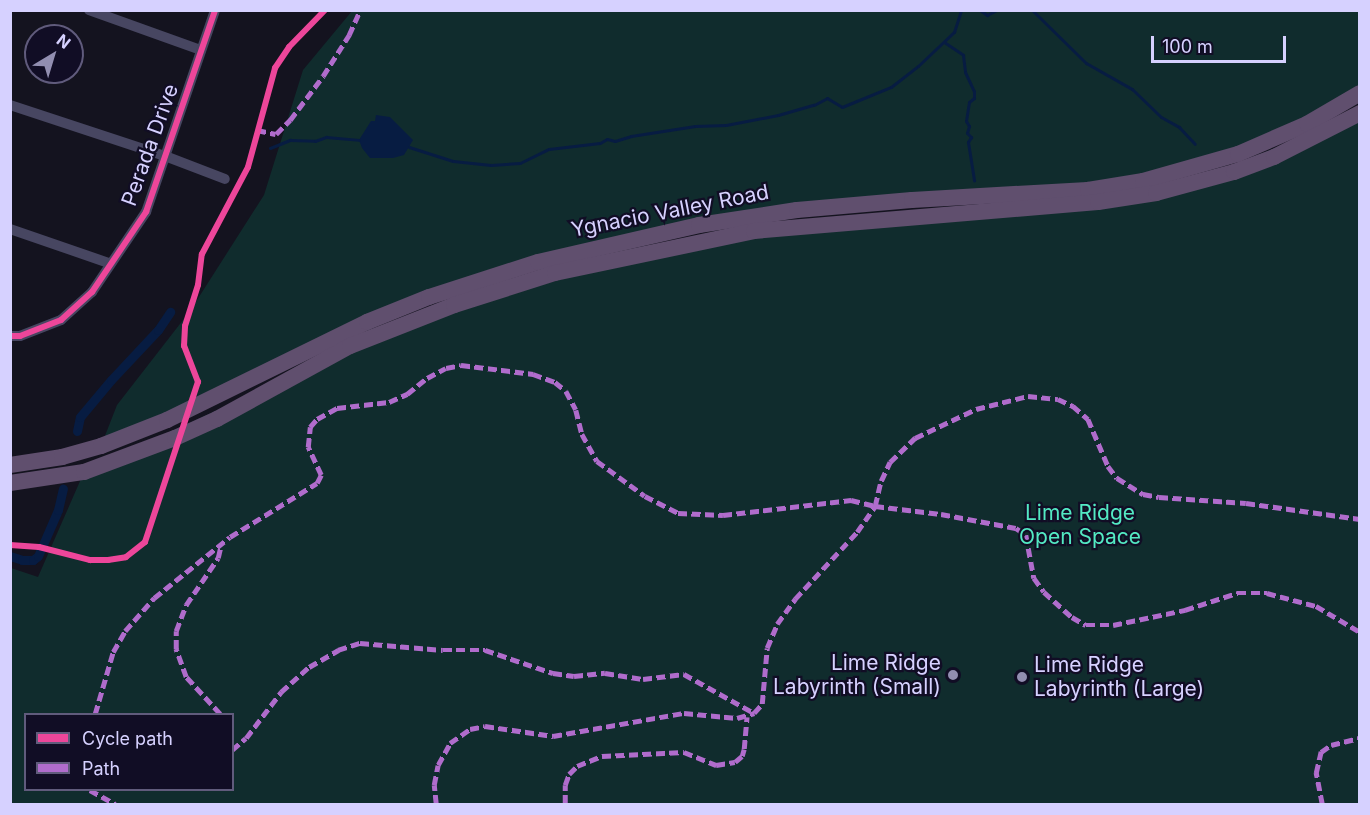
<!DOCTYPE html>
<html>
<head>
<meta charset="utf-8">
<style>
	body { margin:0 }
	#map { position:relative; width:1370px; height:815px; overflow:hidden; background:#14131f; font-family:Inter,sans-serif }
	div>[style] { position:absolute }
	.green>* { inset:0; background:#102c2d }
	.water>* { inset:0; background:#071c42 }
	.stream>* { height:3px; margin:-1.5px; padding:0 1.5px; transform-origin:1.5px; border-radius:1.5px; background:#071c42 }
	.canal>* { height:9px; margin:-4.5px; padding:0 4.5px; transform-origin:4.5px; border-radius:4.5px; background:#071c42 }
	.minor>* { height:10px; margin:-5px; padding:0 5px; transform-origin:5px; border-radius:5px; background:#474661 }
	.trunk>* { height:16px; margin:-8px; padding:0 8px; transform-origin:8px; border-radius:8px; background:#604f6e }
	.quiet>* { height:4.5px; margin-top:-2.25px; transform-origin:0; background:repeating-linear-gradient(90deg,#b06ccc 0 9px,transparent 0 13.5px) }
	.cycleway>* { height:6px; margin:-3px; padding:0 3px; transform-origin:3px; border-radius:3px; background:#ed469a }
	.dots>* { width:16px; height:16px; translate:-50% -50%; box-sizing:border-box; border:3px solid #110d25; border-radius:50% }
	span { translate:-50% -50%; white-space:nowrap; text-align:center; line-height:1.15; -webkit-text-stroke:4.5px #110d25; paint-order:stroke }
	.street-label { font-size:21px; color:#d6d1ff }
	.park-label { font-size:21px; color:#53e9c3 }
	.poi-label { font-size:21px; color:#d6d1ff }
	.right { translate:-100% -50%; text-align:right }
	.left { translate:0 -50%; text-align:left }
	.frame { position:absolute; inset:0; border:12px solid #d6d1ff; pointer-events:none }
	.legend { position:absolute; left:24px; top:713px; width:210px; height:78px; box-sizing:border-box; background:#110d25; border:2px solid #605b7c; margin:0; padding:8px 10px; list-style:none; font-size:18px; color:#d6d1ff }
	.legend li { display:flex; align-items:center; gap:12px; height:30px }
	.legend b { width:30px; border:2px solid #605b7c }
	.north { position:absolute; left:24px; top:24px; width:60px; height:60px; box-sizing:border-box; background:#110d25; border:2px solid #605b7c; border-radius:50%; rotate:38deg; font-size:16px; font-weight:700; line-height:24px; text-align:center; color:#d6d1ff }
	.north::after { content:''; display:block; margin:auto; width:21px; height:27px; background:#928eb1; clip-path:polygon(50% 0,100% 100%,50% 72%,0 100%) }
	.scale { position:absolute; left:1151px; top:36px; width:135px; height:27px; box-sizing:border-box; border:3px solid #d6d1ff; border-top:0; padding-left:8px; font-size:18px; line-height:21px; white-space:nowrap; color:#d6d1ff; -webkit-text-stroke:4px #110d25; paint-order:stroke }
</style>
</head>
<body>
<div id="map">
	<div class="green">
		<div style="clip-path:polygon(352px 11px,1359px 11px,1359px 93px,1173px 175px,797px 210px,466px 284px,101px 446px,117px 405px,190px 311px,264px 195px,303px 70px)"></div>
		<div style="clip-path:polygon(evenodd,1359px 113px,1359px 804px,11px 804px,11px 568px,38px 577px,84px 472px,409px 321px,705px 240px,1181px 187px,1359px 113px,26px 714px,232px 714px,232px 790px,26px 790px,26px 714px)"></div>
	</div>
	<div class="water">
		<div style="clip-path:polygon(376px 115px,390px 117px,413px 140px,404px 155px,393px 158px,370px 158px,362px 148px,359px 140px,371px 121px,375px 121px)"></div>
	</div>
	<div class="stream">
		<div style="left:980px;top:10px;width:9px;rotate:36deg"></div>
		<div style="left:987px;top:15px;width:11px;rotate:-27deg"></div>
		<div style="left:1032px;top:10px;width:76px;rotate:44.5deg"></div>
		<div style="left:1086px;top:63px;width:53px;rotate:29.5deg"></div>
		<div style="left:1132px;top:89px;width:40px;rotate:44deg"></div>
		<div style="left:1161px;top:117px;width:21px;rotate:29deg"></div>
		<div style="left:1179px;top:127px;width:23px;rotate:47deg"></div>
		<div style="left:944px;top:42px;width:23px;rotate:34deg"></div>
		<div style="left:963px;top:55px;width:17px;rotate:83deg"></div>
		<div style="left:965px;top:72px;width:21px;rotate:65deg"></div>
		<div style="left:974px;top:91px;width:7px;rotate:90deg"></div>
		<div style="left:974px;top:98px;width:6px;rotate:141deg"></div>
		<div style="left:969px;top:102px;width:19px;rotate:99deg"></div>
		<div style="left:966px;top:121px;width:6px;rotate:59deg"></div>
		<div style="left:969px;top:126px;width:7px;rotate:106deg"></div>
		<div style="left:967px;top:133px;width:6px;rotate:45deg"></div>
		<div style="left:971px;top:137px;width:6px;rotate:121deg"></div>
		<div style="left:968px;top:142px;width:39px;rotate:81deg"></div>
		<div style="left:409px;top:147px;width:46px;rotate:17.7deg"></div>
		<div style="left:453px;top:161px;width:38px;rotate:6deg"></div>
		<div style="left:491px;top:165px;width:29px;rotate:-4deg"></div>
		<div style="left:520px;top:163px;width:32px;rotate:-26deg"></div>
		<div style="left:549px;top:149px;width:51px;rotate:-6.7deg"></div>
		<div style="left:600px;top:143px;width:8px;rotate:-30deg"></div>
		<div style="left:607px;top:139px;width:8px;rotate:14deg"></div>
		<div style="left:615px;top:141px;width:17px;rotate:-17deg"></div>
		<div style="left:631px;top:136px;width:65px;rotate:-8.9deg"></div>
		<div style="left:695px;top:126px;width:31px;rotate:-2deg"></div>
		<div style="left:726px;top:125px;width:53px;rotate:-10.9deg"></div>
		<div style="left:778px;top:115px;width:37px;rotate:-16deg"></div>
		<div style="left:814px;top:105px;width:15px;rotate:-28deg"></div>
		<div style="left:827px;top:98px;width:17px;rotate:31deg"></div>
		<div style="left:842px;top:107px;width:53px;rotate:-22.2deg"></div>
		<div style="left:891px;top:87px;width:34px;rotate:-38deg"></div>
		<div style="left:918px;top:66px;width:50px;rotate:-43.4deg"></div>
		<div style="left:954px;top:32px;width:23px;rotate:-72deg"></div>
		<div style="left:270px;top:148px;width:22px;rotate:-22deg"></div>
		<div style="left:290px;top:140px;width:25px;rotate:2deg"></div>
		<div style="left:315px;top:141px;width:12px;rotate:-20deg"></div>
		<div style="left:326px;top:137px;width:33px;rotate:5deg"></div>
	</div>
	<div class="canal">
		<div style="left:77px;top:431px;width:14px;rotate:-78deg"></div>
		<div style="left:80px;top:417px;width:48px;rotate:-50deg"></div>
		<div style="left:111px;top:380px;width:69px;rotate:-46.8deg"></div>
		<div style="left:158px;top:330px;width:22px;rotate:-56deg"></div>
		<div style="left:10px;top:556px;width:13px;rotate:18deg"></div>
		<div style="left:22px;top:560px;width:11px"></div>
		<div style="left:33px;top:560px;width:6px;rotate:-39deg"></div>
		<div style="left:38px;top:556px;width:50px;rotate:-66.5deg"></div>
		<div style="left:58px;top:510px;width:22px;rotate:-77deg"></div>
	</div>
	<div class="minor">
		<div style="left:89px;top:10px;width:119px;rotate:19.7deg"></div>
		<div style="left:10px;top:105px;width:163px;rotate:18.2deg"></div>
		<div style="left:165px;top:156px;width:64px;rotate:21deg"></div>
		<div style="left:10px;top:229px;width:105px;rotate:19deg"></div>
		<div style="left:10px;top:336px;width:10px"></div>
		<div style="left:20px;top:336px;width:44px;rotate:-21.3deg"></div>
		<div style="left:61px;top:320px;width:42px;rotate:-42.1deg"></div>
		<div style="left:92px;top:292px;width:97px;rotate:-56deg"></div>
		<div style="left:146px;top:212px;width:213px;rotate:-71.1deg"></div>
	</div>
	<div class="trunk">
		<div style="left:10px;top:465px;width:53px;rotate:-8.7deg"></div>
		<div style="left:62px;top:457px;width:41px;rotate:-15.8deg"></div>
		<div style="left:101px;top:446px;width:71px;rotate:-21.5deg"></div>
		<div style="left:167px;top:420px;width:223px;rotate:-26.1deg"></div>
		<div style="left:367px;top:322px;width:67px;rotate:-22deg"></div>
		<div style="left:429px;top:297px;width:114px;rotate:-17.8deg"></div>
		<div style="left:538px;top:262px;width:165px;rotate:-12.9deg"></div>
		<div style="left:699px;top:225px;width:99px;rotate:-8.7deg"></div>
		<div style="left:797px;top:210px;width:115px;rotate:-5deg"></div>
		<div style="left:912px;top:200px;width:176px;rotate:-3.3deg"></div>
		<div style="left:1088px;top:190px;width:56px;rotate:-9.3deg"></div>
		<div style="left:1143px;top:181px;width:99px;rotate:-15.9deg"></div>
		<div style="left:1238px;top:154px;width:75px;rotate:-23.5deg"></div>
		<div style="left:1307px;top:124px;width:61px;rotate:-30.3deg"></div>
		<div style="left:10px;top:483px;width:75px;rotate:-8.5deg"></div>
		<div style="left:84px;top:472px;width:97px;rotate:-20.5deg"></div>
		<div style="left:175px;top:438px;width:46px;rotate:-24.3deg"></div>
		<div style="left:217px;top:419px;width:152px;rotate:-28.8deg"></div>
		<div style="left:350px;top:346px;width:112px;rotate:-21.5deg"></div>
		<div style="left:454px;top:305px;width:106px;rotate:-17.6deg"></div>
		<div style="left:555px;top:273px;width:203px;rotate:-11.9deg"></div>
		<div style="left:754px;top:231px;width:345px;rotate:-4.8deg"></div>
		<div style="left:1098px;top:202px;width:59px;rotate:-8.8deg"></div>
		<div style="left:1156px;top:193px;width:81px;rotate:-15.1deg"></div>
		<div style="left:1234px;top:172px;width:43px;rotate:-20.6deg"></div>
		<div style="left:1274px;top:157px;width:97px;rotate:-27.1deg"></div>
	</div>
	<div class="quiet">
		<div style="left:257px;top:130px;width:19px;rotate:12deg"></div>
		<div style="left:276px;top:134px;width:20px;rotate:-45deg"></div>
		<div style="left:290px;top:120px;width:55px;rotate:-53.1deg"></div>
		<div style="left:323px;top:76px;width:49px;rotate:-57.6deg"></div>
		<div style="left:349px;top:35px;width:27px;rotate:-66deg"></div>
		<div style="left:95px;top:714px;width:65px;rotate:-73.8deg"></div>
		<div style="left:113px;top:652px;width:24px;rotate:-60deg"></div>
		<div style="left:125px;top:631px;width:44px;rotate:-48.7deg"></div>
		<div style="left:154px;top:598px;width:97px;rotate:-38.8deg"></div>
		<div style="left:230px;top:537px;width:102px;rotate:-31.8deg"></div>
		<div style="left:317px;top:483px;width:9px;rotate:-63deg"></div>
		<div style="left:321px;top:475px;width:31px;rotate:-115deg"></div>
		<div style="left:308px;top:447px;width:20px;rotate:-84deg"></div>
		<div style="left:310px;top:427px;width:11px;rotate:-49deg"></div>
		<div style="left:317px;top:419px;width:23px;rotate:-29deg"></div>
		<div style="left:337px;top:408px;width:52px;rotate:-6.6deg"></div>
		<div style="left:389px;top:402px;width:20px;rotate:-24deg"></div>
		<div style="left:407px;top:394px;width:26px;rotate:-39deg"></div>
		<div style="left:427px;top:378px;width:21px;rotate:-28deg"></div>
		<div style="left:446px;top:368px;width:15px;rotate:-11deg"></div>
		<div style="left:461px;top:365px;width:73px;rotate:7.1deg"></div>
		<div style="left:533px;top:374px;width:23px;rotate:20deg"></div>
		<div style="left:555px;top:382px;width:14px;rotate:39deg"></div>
		<div style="left:566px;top:391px;width:21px;rotate:62deg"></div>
		<div style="left:576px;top:410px;width:25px;rotate:76deg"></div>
		<div style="left:582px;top:434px;width:31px;rotate:61deg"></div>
		<div style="left:597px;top:461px;width:59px;rotate:36.1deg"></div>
		<div style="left:645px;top:496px;width:37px;rotate:27deg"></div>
		<div style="left:678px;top:513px;width:45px;rotate:2.5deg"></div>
		<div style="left:723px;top:515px;width:129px;rotate:-6.7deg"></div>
		<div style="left:851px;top:500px;width:25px;rotate:14deg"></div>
		<div style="left:875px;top:506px;width:66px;rotate:6.9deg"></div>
		<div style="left:941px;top:514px;width:76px;rotate:10.6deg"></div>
		<div style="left:1016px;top:528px;width:12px;rotate:35deg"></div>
		<div style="left:1026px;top:535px;width:44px;rotate:79.5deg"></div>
		<div style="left:1034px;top:578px;width:17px;rotate:54deg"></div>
		<div style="left:1044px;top:592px;width:38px;rotate:42deg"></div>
		<div style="left:1072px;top:617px;width:16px;rotate:30deg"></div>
		<div style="left:1086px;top:625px;width:27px"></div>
		<div style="left:1113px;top:625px;width:74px;rotate:-11.8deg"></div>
		<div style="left:1185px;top:610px;width:55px;rotate:-18.1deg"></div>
		<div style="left:1237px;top:593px;width:30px"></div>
		<div style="left:1267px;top:593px;width:51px;rotate:14.9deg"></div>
		<div style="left:1316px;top:606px;width:51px;rotate:30.6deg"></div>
		<div style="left:220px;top:714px;width:50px;rotate:-132.6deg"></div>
		<div style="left:186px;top:677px;width:30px;rotate:-110deg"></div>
		<div style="left:176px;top:649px;width:18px;rotate:-90deg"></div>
		<div style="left:176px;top:631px;width:28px;rotate:-69deg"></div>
		<div style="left:186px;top:605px;width:57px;rotate:-55.8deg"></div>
		<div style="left:218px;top:558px;width:13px;rotate:-77deg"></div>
		<div style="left:232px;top:750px;width:18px;rotate:-41deg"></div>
		<div style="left:246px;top:738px;width:58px;rotate:-52.7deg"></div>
		<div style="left:281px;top:692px;width:38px;rotate:-42deg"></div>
		<div style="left:309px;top:667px;width:34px;rotate:-30deg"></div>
		<div style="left:338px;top:650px;width:23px;rotate:-18deg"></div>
		<div style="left:360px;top:643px;width:83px;rotate:4.8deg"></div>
		<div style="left:443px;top:650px;width:42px"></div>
		<div style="left:485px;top:650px;width:72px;rotate:18.7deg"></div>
		<div style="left:553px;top:673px;width:21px;rotate:8deg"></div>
		<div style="left:574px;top:676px;width:31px;rotate:-6deg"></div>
		<div style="left:605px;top:673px;width:38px;rotate:9deg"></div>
		<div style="left:643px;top:679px;width:41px;rotate:-7deg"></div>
		<div style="left:684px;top:674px;width:80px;rotate:29.1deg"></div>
		<div style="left:90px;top:790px;width:29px;rotate:29deg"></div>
		<div style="left:436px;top:804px;width:19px;rotate:-96deg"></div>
		<div style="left:434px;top:785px;width:20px;rotate:-79deg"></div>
		<div style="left:438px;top:765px;width:25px;rotate:-61deg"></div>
		<div style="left:450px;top:743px;width:24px;rotate:-35deg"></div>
		<div style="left:470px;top:729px;width:15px;rotate:-11deg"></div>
		<div style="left:485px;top:726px;width:69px;rotate:8.4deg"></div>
		<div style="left:553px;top:736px;width:133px;rotate:-10deg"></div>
		<div style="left:684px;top:713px;width:53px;rotate:5.4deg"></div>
		<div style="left:737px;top:718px;width:18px;rotate:-16deg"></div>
		<div style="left:754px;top:713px;width:12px;rotate:-48deg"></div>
		<div style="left:762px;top:704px;width:56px;rotate:-84.9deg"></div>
		<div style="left:767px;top:648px;width:26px;rotate:-67deg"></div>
		<div style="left:777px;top:624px;width:31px;rotate:-54deg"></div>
		<div style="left:795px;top:599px;width:91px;rotate:-47.2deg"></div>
		<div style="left:857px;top:532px;width:32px;rotate:-55deg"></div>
		<div style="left:875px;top:506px;width:26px;rotate:-77deg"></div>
		<div style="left:881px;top:481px;width:21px;rotate:-65deg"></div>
		<div style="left:890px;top:462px;width:35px;rotate:-44deg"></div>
		<div style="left:915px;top:438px;width:68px;rotate:-25.4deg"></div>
		<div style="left:976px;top:409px;width:54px;rotate:-14deg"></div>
		<div style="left:1028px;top:396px;width:30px;rotate:6deg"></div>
		<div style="left:1058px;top:399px;width:17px;rotate:25deg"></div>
		<div style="left:1073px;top:406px;width:20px;rotate:41deg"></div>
		<div style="left:1088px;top:419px;width:51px;rotate:66.9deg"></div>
		<div style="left:1108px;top:466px;width:15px;rotate:53deg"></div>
		<div style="left:1117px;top:478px;width:31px;rotate:32deg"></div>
		<div style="left:1143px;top:494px;width:16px;rotate:11deg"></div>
		<div style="left:1159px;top:497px;width:87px;rotate:3.9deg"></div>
		<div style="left:1246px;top:503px;width:115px;rotate:8deg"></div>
		<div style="left:565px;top:804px;width:19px;rotate:-90deg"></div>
		<div style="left:565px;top:785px;width:12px;rotate:-70deg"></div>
		<div style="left:569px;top:774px;width:11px;rotate:-45deg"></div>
		<div style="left:577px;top:766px;width:27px;rotate:-22deg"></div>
		<div style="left:602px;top:756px;width:82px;rotate:-2.8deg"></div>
		<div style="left:684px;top:752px;width:35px;rotate:22deg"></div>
		<div style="left:716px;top:765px;width:19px;rotate:-9deg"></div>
		<div style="left:735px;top:762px;width:9px;rotate:-41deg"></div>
		<div style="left:742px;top:756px;width:7px;rotate:-74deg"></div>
		<div style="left:744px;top:749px;width:32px;rotate:-85deg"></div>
		<div style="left:1322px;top:804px;width:32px;rotate:-101deg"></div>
		<div style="left:1316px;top:773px;width:22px;rotate:-77deg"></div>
		<div style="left:1321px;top:752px;width:12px;rotate:-35deg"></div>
		<div style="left:1331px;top:745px;width:30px;rotate:-14deg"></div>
	</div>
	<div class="cycleway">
		<div style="left:10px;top:336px;width:10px"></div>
		<div style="left:20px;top:336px;width:44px;rotate:-21.3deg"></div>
		<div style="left:61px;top:320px;width:42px;rotate:-42.1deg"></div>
		<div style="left:92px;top:292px;width:97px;rotate:-56deg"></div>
		<div style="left:146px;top:212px;width:213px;rotate:-71.1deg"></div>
		<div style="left:10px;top:545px;width:29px;rotate:4deg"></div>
		<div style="left:39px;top:547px;width:53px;rotate:14.3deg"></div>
		<div style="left:90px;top:560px;width:18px"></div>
		<div style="left:108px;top:560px;width:18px;rotate:-9deg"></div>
		<div style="left:126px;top:557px;width:24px;rotate:-38deg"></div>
		<div style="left:145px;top:542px;width:169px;rotate:-71.7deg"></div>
		<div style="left:198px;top:382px;width:39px;rotate:-111deg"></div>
		<div style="left:184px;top:346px;width:20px;rotate:-87deg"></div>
		<div style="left:185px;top:326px;width:43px;rotate:-72.4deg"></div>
		<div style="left:198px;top:285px;width:31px;rotate:-83deg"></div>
		<div style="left:202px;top:254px;width:98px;rotate:-62.1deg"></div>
		<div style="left:248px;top:167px;width:103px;rotate:-74.7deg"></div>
		<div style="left:275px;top:68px;width:25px;rotate:-56deg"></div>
		<div style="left:289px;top:47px;width:52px;rotate:-45.8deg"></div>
	</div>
	<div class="dots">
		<div style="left:953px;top:675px;background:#928eb1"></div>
		<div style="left:1022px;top:677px;background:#928eb1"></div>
	</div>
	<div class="street-label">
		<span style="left:150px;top:145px;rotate:-70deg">Perada Drive</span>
		<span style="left:670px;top:211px;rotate:-11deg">Ygnacio Valley Road</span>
	</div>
	<div class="park-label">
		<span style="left:1080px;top:525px">Lime Ridge<br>Open Space</span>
	</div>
	<div class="poi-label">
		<span class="right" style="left:941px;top:675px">Lime Ridge<br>Labyrinth (Small)</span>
		<span class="left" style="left:1034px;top:677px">Lime Ridge<br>Labyrinth (Large)</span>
	</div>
	<div class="frame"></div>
	<ul class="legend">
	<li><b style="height:8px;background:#ed469a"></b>Cycle path</li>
	<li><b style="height:8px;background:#b06ccc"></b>Path</li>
	</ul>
	<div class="north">N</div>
	<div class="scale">100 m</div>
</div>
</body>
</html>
